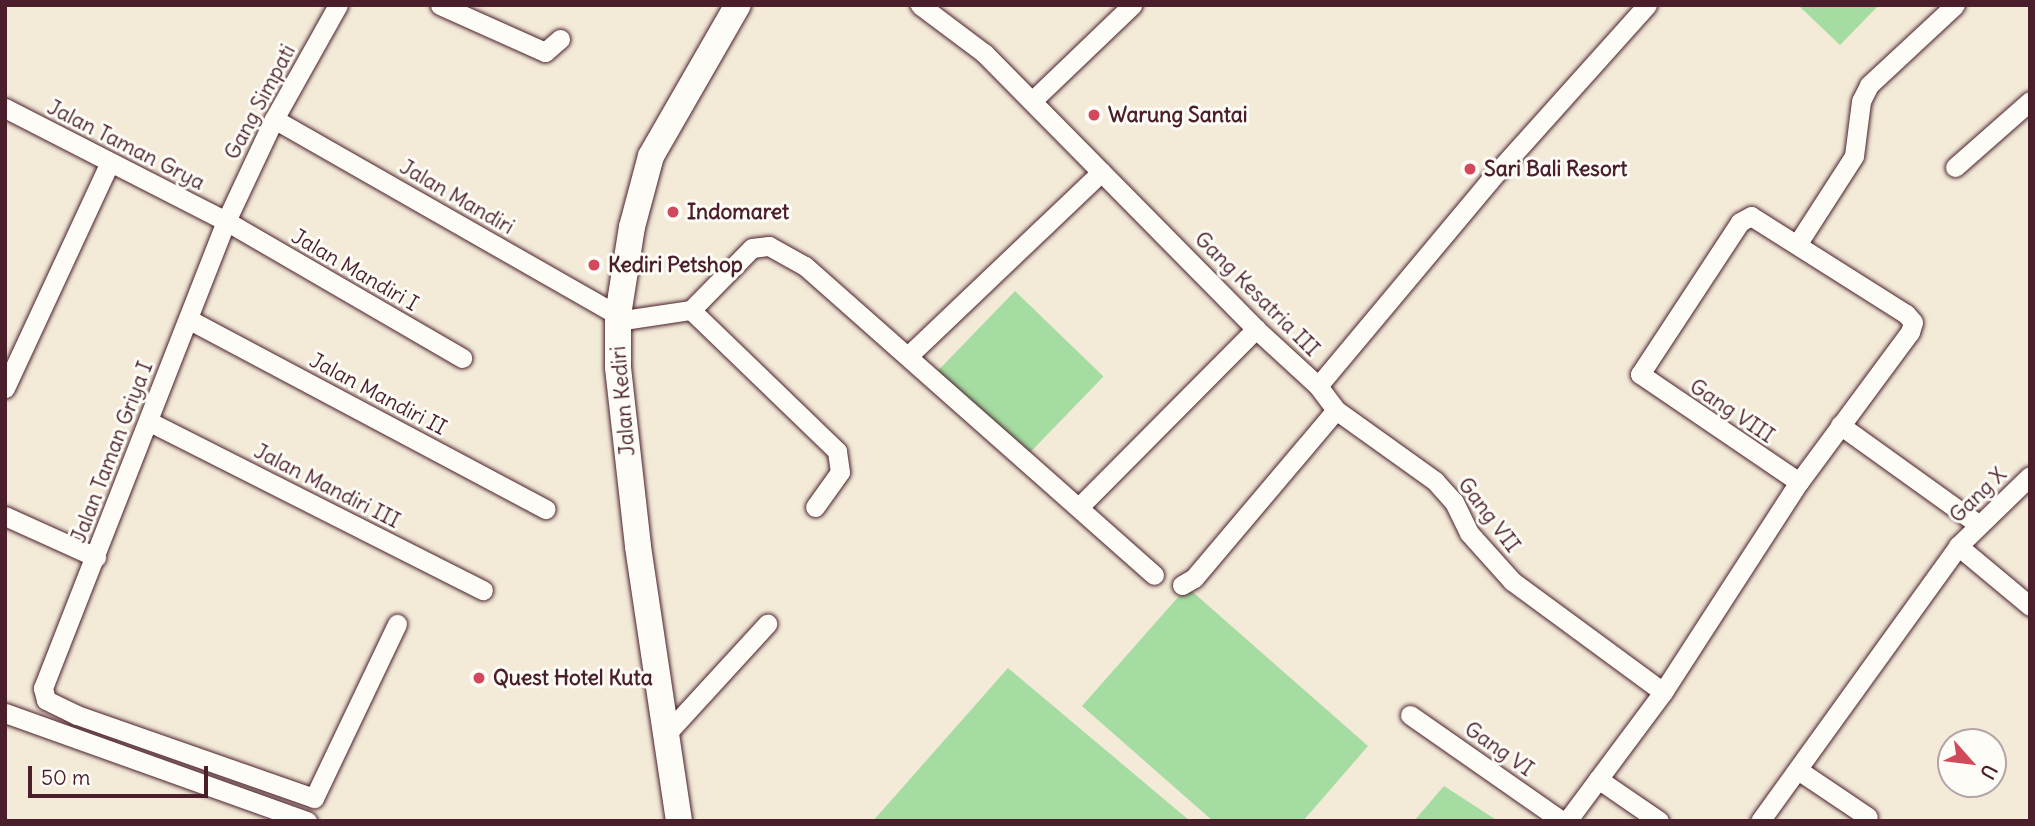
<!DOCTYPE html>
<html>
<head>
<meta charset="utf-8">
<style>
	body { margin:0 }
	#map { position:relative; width:2035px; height:826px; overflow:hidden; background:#f3ead8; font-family:Delius,sans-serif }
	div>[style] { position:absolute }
	.green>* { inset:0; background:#a4dca1; transform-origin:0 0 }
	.roads { filter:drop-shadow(0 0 2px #4a1f2b) drop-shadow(0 0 2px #4a1f2b) }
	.minor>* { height:19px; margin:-9.5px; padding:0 9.5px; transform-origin:9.5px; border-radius:9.5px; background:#fdfcf7 }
	.secondary>* { height:26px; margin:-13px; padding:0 13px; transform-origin:13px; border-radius:13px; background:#fdfcf7 }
	.dots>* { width:19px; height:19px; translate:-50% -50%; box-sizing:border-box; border:4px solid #fdfcf7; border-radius:50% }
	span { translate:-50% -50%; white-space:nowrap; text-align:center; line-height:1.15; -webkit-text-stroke:6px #fdfcf7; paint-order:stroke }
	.street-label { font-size:21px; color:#4a1f2b }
	.poi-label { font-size:21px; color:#4a1f2b; font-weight:700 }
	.left { translate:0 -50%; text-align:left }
	.frame { position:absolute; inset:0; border:7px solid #4a1f2b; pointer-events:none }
	.north { position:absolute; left:1937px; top:728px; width:70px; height:70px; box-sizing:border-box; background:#fdfcf7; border:2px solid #b5a4a5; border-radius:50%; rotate:118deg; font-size:19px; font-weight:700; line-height:28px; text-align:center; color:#4a1f2b }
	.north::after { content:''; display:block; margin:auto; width:24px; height:32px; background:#d1495b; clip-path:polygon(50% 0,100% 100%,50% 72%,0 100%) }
	.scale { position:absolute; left:28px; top:766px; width:180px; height:32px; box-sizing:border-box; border:4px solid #4a1f2b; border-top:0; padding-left:9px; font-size:21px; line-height:24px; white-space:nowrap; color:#4a1f2b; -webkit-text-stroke:5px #fdfcf7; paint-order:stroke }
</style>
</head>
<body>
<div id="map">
	<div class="green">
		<div style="clip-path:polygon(1798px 5px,1876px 5px,1877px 7px,1840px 45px)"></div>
		<div style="left:1015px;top:291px;width:123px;height:111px;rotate:44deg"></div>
		<div style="clip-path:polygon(1187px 587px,1368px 746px,1303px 821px,1213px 821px,1082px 706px)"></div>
		<div style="clip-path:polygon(1008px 668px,1190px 821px,873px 821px)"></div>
		<div style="clip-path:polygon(1444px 786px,1498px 821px,1414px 821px)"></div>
	</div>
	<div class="roads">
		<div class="minor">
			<div style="left:338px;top:5px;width:131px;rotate:119.3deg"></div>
			<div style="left:274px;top:119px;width:113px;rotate:115.2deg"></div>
			<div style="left:226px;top:221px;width:502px;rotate:111.4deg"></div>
			<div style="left:43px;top:688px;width:12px;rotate:76deg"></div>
			<div style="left:46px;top:700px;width:34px;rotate:26deg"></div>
			<div style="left:77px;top:715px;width:251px;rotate:19.3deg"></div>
			<div style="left:314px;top:798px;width:193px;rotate:-64.5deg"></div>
			<div style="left:440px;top:5px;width:115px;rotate:24.1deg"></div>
			<div style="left:545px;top:52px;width:20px;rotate:-41deg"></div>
			<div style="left:920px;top:5px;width:80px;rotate:36.9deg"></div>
			<div style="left:984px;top:53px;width:388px;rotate:45.4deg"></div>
			<div style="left:1256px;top:329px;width:84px;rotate:42.6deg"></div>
			<div style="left:1318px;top:386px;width:30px;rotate:53deg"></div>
			<div style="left:1336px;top:410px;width:122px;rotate:35.6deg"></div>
			<div style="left:1435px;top:481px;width:28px;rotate:48deg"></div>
			<div style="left:1454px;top:502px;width:34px;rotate:64deg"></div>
			<div style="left:1469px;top:533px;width:64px;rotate:48.1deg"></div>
			<div style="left:1512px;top:581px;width:187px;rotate:36.3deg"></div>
			<div style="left:1032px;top:101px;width:139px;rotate:-43.8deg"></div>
			<div style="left:5px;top:108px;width:248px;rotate:27.1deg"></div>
			<div style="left:226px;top:221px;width:273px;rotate:30.1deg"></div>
			<div style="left:274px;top:119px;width:396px;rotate:29.7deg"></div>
			<div style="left:1955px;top:167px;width:100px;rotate:-41.3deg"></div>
			<div style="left:1798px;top:243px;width:103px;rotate:-57.2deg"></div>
			<div style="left:1854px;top:156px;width:55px;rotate:-82.7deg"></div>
			<div style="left:1861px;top:101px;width:18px;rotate:-63deg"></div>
			<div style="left:1869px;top:85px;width:117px;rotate:-42.9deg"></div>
			<div style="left:691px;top:310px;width:203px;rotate:44deg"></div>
			<div style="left:837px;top:451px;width:21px;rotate:82deg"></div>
			<div style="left:840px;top:472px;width:43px;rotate:125.5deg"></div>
			<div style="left:188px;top:319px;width:405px;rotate:28deg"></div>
			<div style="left:617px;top:321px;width:75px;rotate:-8.5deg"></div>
			<div style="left:691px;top:310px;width:87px;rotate:-45.5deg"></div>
			<div style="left:752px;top:248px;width:17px;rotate:-7deg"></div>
			<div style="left:769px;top:246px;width:41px;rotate:29.1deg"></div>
			<div style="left:805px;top:266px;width:466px;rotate:41.5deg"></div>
			<div style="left:908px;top:356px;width:267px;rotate:-43.6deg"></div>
			<div style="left:1318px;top:386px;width:268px;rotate:-50.1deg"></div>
			<div style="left:1490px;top:180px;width:235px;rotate:-48.1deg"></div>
			<div style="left:5px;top:388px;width:249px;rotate:-65.1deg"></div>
			<div style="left:150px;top:422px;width:373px;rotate:26.8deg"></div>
			<div style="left:1840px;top:425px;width:171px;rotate:35.7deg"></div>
			<div style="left:1080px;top:506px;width:250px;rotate:-45.2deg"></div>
			<div style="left:5px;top:516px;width:100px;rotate:24.3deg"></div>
			<div style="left:1958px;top:546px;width:94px;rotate:39.8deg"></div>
			<div style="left:1182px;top:585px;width:14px;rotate:-30deg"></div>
			<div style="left:1194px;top:578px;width:220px;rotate:-49.8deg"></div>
			<div style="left:5px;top:713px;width:321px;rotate:19.7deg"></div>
			<div style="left:1410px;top:715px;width:185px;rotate:34.9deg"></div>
			<div style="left:668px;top:732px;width:147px;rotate:-47.5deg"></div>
			<div style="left:1798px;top:770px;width:84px;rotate:33.9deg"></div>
			<div style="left:1598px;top:779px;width:74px;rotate:34.5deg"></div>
			<div style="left:1567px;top:821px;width:161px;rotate:-53.3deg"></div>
			<div style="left:1663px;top:692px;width:250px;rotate:-57.1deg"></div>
			<div style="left:1799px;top:482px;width:187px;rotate:-53.5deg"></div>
			<div style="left:1910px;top:332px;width:10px;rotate:-73deg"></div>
			<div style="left:1913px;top:322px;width:11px;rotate:-131deg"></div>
			<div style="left:1906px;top:314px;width:183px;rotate:-147.7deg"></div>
			<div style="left:1751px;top:216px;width:13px;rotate:151deg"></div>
			<div style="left:1740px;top:222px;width:182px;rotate:123.3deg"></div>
			<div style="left:1640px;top:374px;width:192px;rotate:34.2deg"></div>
			<div style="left:1760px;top:821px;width:339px;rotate:-54.2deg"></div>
			<div style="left:1958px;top:546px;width:100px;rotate:-44.2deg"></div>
		</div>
		<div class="secondary">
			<div style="left:679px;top:821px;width:278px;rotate:-98.5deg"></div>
			<div style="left:638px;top:546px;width:180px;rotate:-96.4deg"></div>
			<div style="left:618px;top:367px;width:52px;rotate:-90deg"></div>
			<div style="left:618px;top:315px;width:89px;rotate:-81deg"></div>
			<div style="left:632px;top:227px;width:73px;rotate:-75deg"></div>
			<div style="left:651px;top:156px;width:174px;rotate:-60.1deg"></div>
		</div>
	</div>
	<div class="dots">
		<div style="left:1094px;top:115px;background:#d1495b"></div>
		<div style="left:1470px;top:169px;background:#d1495b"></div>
		<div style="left:673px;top:212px;background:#d1495b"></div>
		<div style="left:594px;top:265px;background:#d1495b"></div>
		<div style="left:479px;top:678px;background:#d1495b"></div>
	</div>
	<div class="street-label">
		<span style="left:260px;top:102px;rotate:-62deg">Gang Simpati</span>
		<span style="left:126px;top:145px;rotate:27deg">Jalan Taman Grya</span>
		<span style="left:457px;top:197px;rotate:30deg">Jalan Mandiri</span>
		<span style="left:355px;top:270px;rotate:30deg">Jalan Mandiri I</span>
		<span style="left:1257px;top:294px;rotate:45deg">Gang Kesatria III</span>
		<span style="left:378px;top:394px;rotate:28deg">Jalan Mandiri II</span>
		<span style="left:623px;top:401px;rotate:-95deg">Jalan Kediri</span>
		<span style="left:1732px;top:411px;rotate:34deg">Gang VIII</span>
		<span style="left:112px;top:452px;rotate:-69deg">Jalan Taman Griya I</span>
		<span style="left:327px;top:486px;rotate:27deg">Jalan Mandiri III</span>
		<span style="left:1978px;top:495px;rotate:-44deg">Gang X</span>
		<span style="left:1489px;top:515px;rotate:53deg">Gang VII</span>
		<span style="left:1499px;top:749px;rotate:35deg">Gang VI</span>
	</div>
	<div class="poi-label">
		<span class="left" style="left:1108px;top:115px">Warung Santai</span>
		<span class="left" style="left:1484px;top:169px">Sari Bali Resort</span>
		<span class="left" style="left:687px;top:212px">Indomaret</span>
		<span class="left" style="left:608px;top:265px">Kediri Petshop</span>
		<span class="left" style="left:493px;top:678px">Quest Hotel Kuta</span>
	</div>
	<div class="frame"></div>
	<div class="north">U</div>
	<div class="scale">50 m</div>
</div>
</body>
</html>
